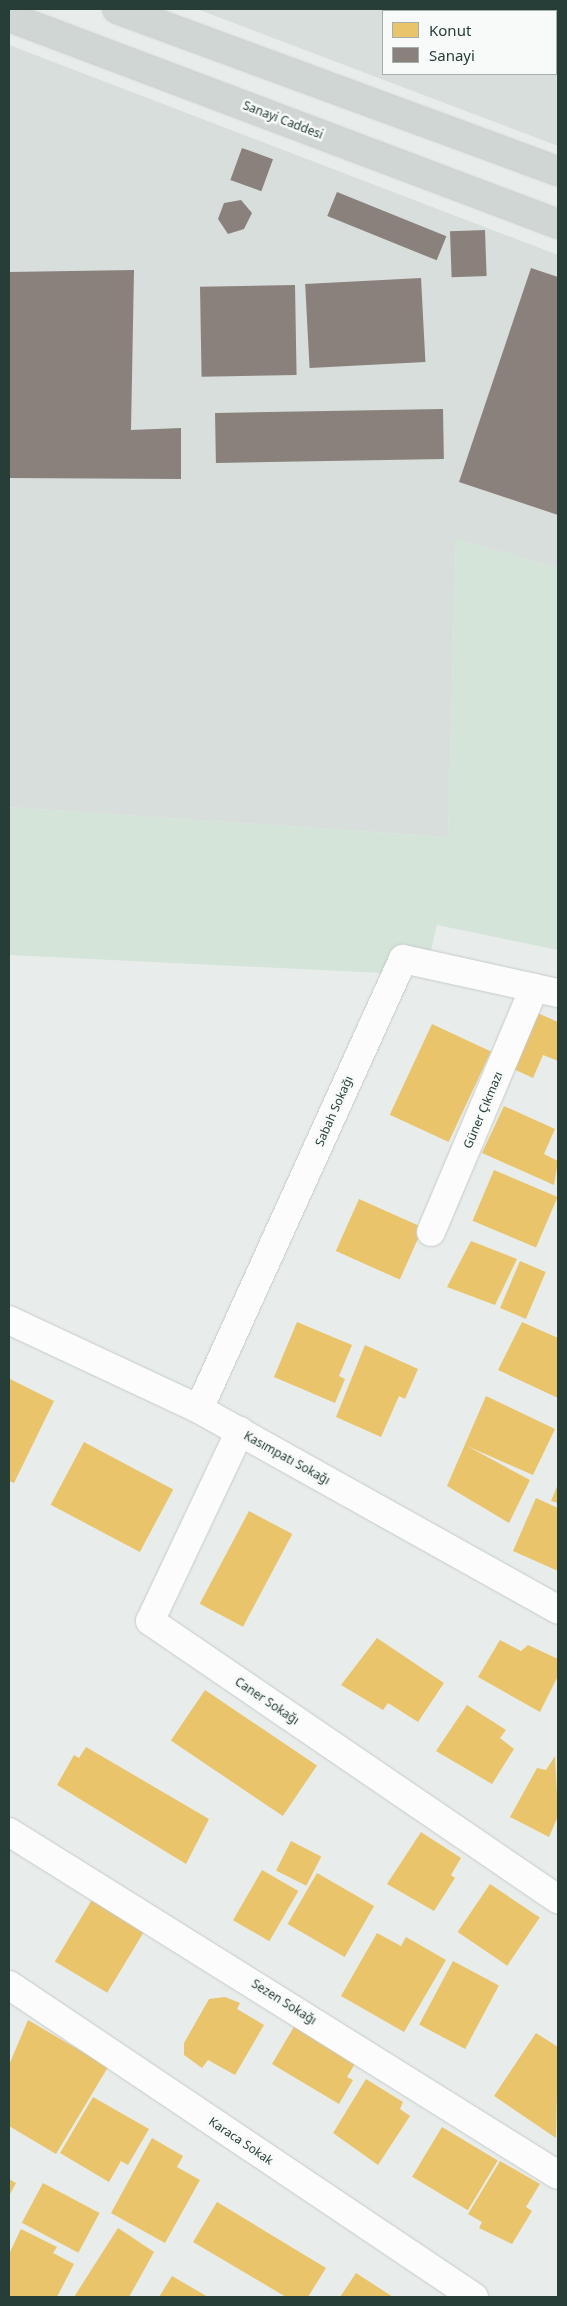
<!DOCTYPE html>
<html>
<head>
<meta charset="utf-8">
<style>
	body { margin:0 }
	#map { position:relative; width:567px; height:2306px; overflow:hidden; background:#e8edeb; font-family:"Noto Sans",sans-serif }
	div>[style] { position:absolute }
	.built>* { inset:0; background:#d7dedb }
	.green>* { inset:0; background:#d4e4d8 }
	.homes>* { inset:0; background:#e9c46a; transform-origin:0 0 }
	.industry>* { inset:0; background:#8a817c; transform-origin:0 0 }
	.roads { filter:drop-shadow(0 0 1px #c5cac8) drop-shadow(0 0 1px #c5cac8) }
	.minor>* { height:28px; margin:-14px; padding:0 14px; transform-origin:14px; border-radius:14px; background:#fcfcfc }
	.tertiary>* { height:28px; margin:-14px; padding:0 14px; transform-origin:14px; border-radius:14px; background:#fcfcfc }
	.primary>* { height:28px; margin:-14px; padding:0 14px; transform-origin:14px; border-radius:14px; background:#d0d6d4 }
	span { translate:-50% -50%; white-space:nowrap; text-align:center; line-height:1.15; -webkit-text-stroke:5px #f7faf9; paint-order:stroke }
	.street-label { font-size:12px; color:#273e38 }
	.frame { position:absolute; inset:0; border:10px solid #273e38; pointer-events:none }
	.legend { position:absolute; left:382px; top:10px; width:175px; height:65px; box-sizing:border-box; background:#f7faf9; border:1px solid #a4afac; margin:0; padding:6px 9px; list-style:none; font-size:15px; color:#273e38 }
	.legend li { display:flex; align-items:center; gap:10px; height:25px }
	.legend b { width:25px; border:1px solid #a4afac }
</style>
</head>
<body>
<div id="map">
	<div class="built">
		<div style="clip-path:polygon(evenodd,197px 9px,558px 9px,558px 146px,197px 9px,383px 11px,556px 11px,556px 74px,383px 74px,383px 11px)"></div>
		<div style="clip-path:polygon(9px 45px,558px 255px,558px 568px,456px 539px,448px 837px,9px 807px)"></div>
	</div>
	<div class="green">
		<div style="clip-path:polygon(456px 539px,558px 568px,558px 950px,437px 925px,425px 975px,9px 955px,9px 807px,448px 837px)"></div>
	</div>
	<div class="homes">
		<div style="clip-path:polygon(533px 1011px,558px 1022px,558px 1061px,543px 1055px,533px 1078px,509px 1067px)"></div>
		<div style="left:432px;top:1024px;width:65px;height:100px;rotate:25deg"></div>
		<div style="clip-path:polygon(504px 1106px,555px 1129px,544px 1154px,558px 1161px,554px 1185px,482px 1153px)"></div>
		<div style="left:494px;top:1170px;width:69px;height:55px;rotate:23deg"></div>
		<div style="left:359px;top:1199px;width:70px;height:57px;rotate:24deg"></div>
		<div style="clip-path:polygon(471px 1241px,517px 1259px,495px 1305px,447px 1287px)"></div>
		<div style="left:520px;top:1261px;width:28px;height:51px;rotate:23deg"></div>
		<div style="clip-path:polygon(297px 1322px,352px 1345px,339px 1376px,345px 1379px,335px 1403px,274px 1377px)"></div>
		<div style="clip-path:polygon(522px 1322px,558px 1338px,558px 1398px,498px 1370px)"></div>
		<div style="clip-path:polygon(365px 1345px,418px 1369px,405px 1399px,399px 1396px,381px 1437px,336px 1417px)"></div>
		<div style="clip-path:polygon(10px 1379px,54px 1401px,14px 1483px,9px 1481px)"></div>
		<div style="clip-path:polygon(486px 1396px,555px 1429px,533px 1475px,467px 1446px,530px 1480px,509px 1523px,447px 1486px)"></div>
		<div style="left:84px;top:1442px;width:101px;height:71px;rotate:28deg"></div>
		<div style="clip-path:polygon(558px 1484px,558px 1503px,551px 1501px)"></div>
		<div style="clip-path:polygon(536px 1498px,558px 1508px,558px 1571px,513px 1551px)"></div>
		<div style="left:249px;top:1511px;width:49px;height:105px;rotate:28deg"></div>
		<div style="clip-path:polygon(377px 1638px,444px 1683px,418px 1722px,388px 1703px,383px 1710px,341px 1685px)"></div>
		<div style="clip-path:polygon(500px 1640px,521px 1651px,528px 1645px,558px 1659px,558px 1676px,540px 1712px,478px 1677px)"></div>
		<div style="left:205px;top:1690px;width:135px;height:61px;rotate:34deg"></div>
		<div style="clip-path:polygon(467px 1705px,506px 1730px,500px 1738px,514px 1749px,492px 1784px,436px 1751px)"></div>
		<div style="clip-path:polygon(86px 1747px,209px 1819px,186px 1864px,57px 1785px,74px 1755px,79px 1758px)"></div>
		<div style="clip-path:polygon(555px 1756px,558px 1816px,549px 1837px,510px 1817px,537px 1768px,546px 1770px)"></div>
		<div style="clip-path:polygon(421px 1832px,461px 1858px,451px 1875px,455px 1878px,434px 1911px,387px 1884px)"></div>
		<div style="left:291px;top:1841px;width:34px;height:33px;rotate:27deg"></div>
		<div style="left:262px;top:1870px;width:42px;height:58px;rotate:30deg"></div>
		<div style="left:317px;top:1873px;width:66px;height:59px;rotate:30deg"></div>
		<div style="left:490px;top:1884px;width:60px;height:58px;rotate:34deg"></div>
		<div style="left:93px;top:1898px;width:61px;height:74px;rotate:31deg"></div>
		<div style="clip-path:polygon(377px 1933px,401px 1946px,406px 1937px,446px 1960px,404px 2032px,341px 1996px)"></div>
		<div style="left:453px;top:1961px;width:52px;height:72px;rotate:28deg"></div>
		<div style="clip-path:polygon(225px 1997px,240px 2003px,237px 2009px,264px 2025px,235px 2075px,208px 2060px,202px 2068px,184px 2055px,184px 2043px,209px 1999px)"></div>
		<div style="clip-path:polygon(28px 2020px,108px 2067px,56px 2154px,9px 2126px,9px 2065px)"></div>
		<div style="clip-path:polygon(295px 2025px,356px 2062px,347px 2077px,353px 2080px,339px 2104px,272px 2064px)"></div>
		<div style="clip-path:polygon(536px 2033px,558px 2047px,556px 2138px,494px 2096px)"></div>
		<div style="clip-path:polygon(366px 2079px,403px 2102px,400px 2109px,410px 2116px,378px 2165px,333px 2133px)"></div>
		<div style="clip-path:polygon(93px 2097px,149px 2129px,128px 2165px,121px 2161px,109px 2182px,60px 2153px)"></div>
		<div style="left:442px;top:2127px;width:65px;height:58px;rotate:31deg"></div>
		<div style="clip-path:polygon(152px 2138px,183px 2156px,177px 2167px,200px 2180px,165px 2243px,111px 2213px)"></div>
		<div style="clip-path:polygon(500px 2161px,540px 2184px,526px 2207px,532px 2211px,512px 2244px,479px 2228px,482px 2222px,468px 2214px)"></div>
		<div style="clip-path:polygon(9px 2179px,16px 2183px,9px 2196px)"></div>
		<div style="left:43px;top:2183px;width:64px;height:45px;rotate:28deg"></div>
		<div style="clip-path:polygon(217px 2202px,326px 2268px,308px 2297px,286px 2297px,193px 2242px)"></div>
		<div style="clip-path:polygon(118px 2228px,154px 2252px,129px 2297px,74px 2297px)"></div>
		<div style="clip-path:polygon(21px 2229px,57px 2247px,53px 2253px,74px 2264px,57px 2297px,9px 2297px,9px 2254px)"></div>
		<div style="clip-path:polygon(356px 2273px,393px 2297px,340px 2297px)"></div>
		<div style="clip-path:polygon(172px 2276px,208px 2297px,159px 2297px)"></div>
	</div>
	<div class="industry">
		<div style="left:242px;top:148px;width:33px;height:34px;rotate:20deg"></div>
		<div style="left:337px;top:192px;width:118px;height:26px;rotate:22deg"></div>
		<div style="clip-path:polygon(241px 200px,252px 213px,244px 229px,228px 234px,218px 219px,224px 203px)"></div>
		<div style="left:485px;top:230px;width:46px;height:35px;rotate:88deg"></div>
		<div style="clip-path:polygon(531px 268px,558px 277px,558px 515px,459px 482px)"></div>
		<div style="clip-path:polygon(134px 270px,131px 430px,181px 428px,181px 479px,9px 478px,9px 272px)"></div>
		<div style="left:421px;top:278px;width:84px;height:116px;rotate:87deg"></div>
		<div style="left:295px;top:285px;width:90px;height:95px;rotate:89deg"></div>
		<div style="left:443px;top:409px;width:50px;height:228px;rotate:89deg"></div>
	</div>
	<div class="roads">
		<div class="minor">
			<div style="left:431px;top:1232px;width:265px;rotate:-67.1deg"></div>
			<div style="left:199px;top:1409px;width:494px;rotate:-65.6deg"></div>
			<div style="left:403px;top:959px;width:159px;rotate:12.4deg"></div>
			<div style="left:240px;top:1431px;width:210px;rotate:115.3deg"></div>
			<div style="left:150px;top:1621px;width:494px;rotate:34.3deg"></div>
			<div style="left:9px;top:1832px;width:647px;rotate:32deg"></div>
			<div style="left:9px;top:1985px;width:560px;rotate:33.86deg"></div>
		</div>
		<div class="tertiary">
			<div style="left:9px;top:1320px;width:210px;rotate:25.1deg"></div>
			<div style="left:199px;top:1409px;width:411px;rotate:29.2deg"></div>
		</div>
		<div class="primary">
			<div style="left:117px;top:9px;width:470px;rotate:20.2deg"></div>
			<div style="left:9px;top:17px;width:587px;rotate:20.66deg"></div>
		</div>
	</div>
	<div class="street-label">
		<span style="left:283px;top:120px;rotate:21deg">Sanayi Caddesi</span>
		<span style="left:483px;top:1110px;rotate:-67deg">Güner Çıkmazı</span>
		<span style="left:334px;top:1111px;rotate:-66deg">Sabah Sokağı</span>
		<span style="left:287px;top:1458px;rotate:29deg">Kasımpatı Sokağı</span>
		<span style="left:267px;top:1701px;rotate:34deg">Caner Sokağı</span>
		<span style="left:284px;top:2002px;rotate:32deg">Sezen Sokağı</span>
		<span style="left:241px;top:2141px;rotate:34deg">Karaca Sokak</span>
	</div>
	<div class="frame"></div>
	<ul class="legend">
	<li><b style="height:14px;background:#e9c46a"></b>Konut</li>
	<li><b style="height:14px;background:#8a817c"></b>Sanayi</li>
	</ul>
</div>
</body>
</html>
